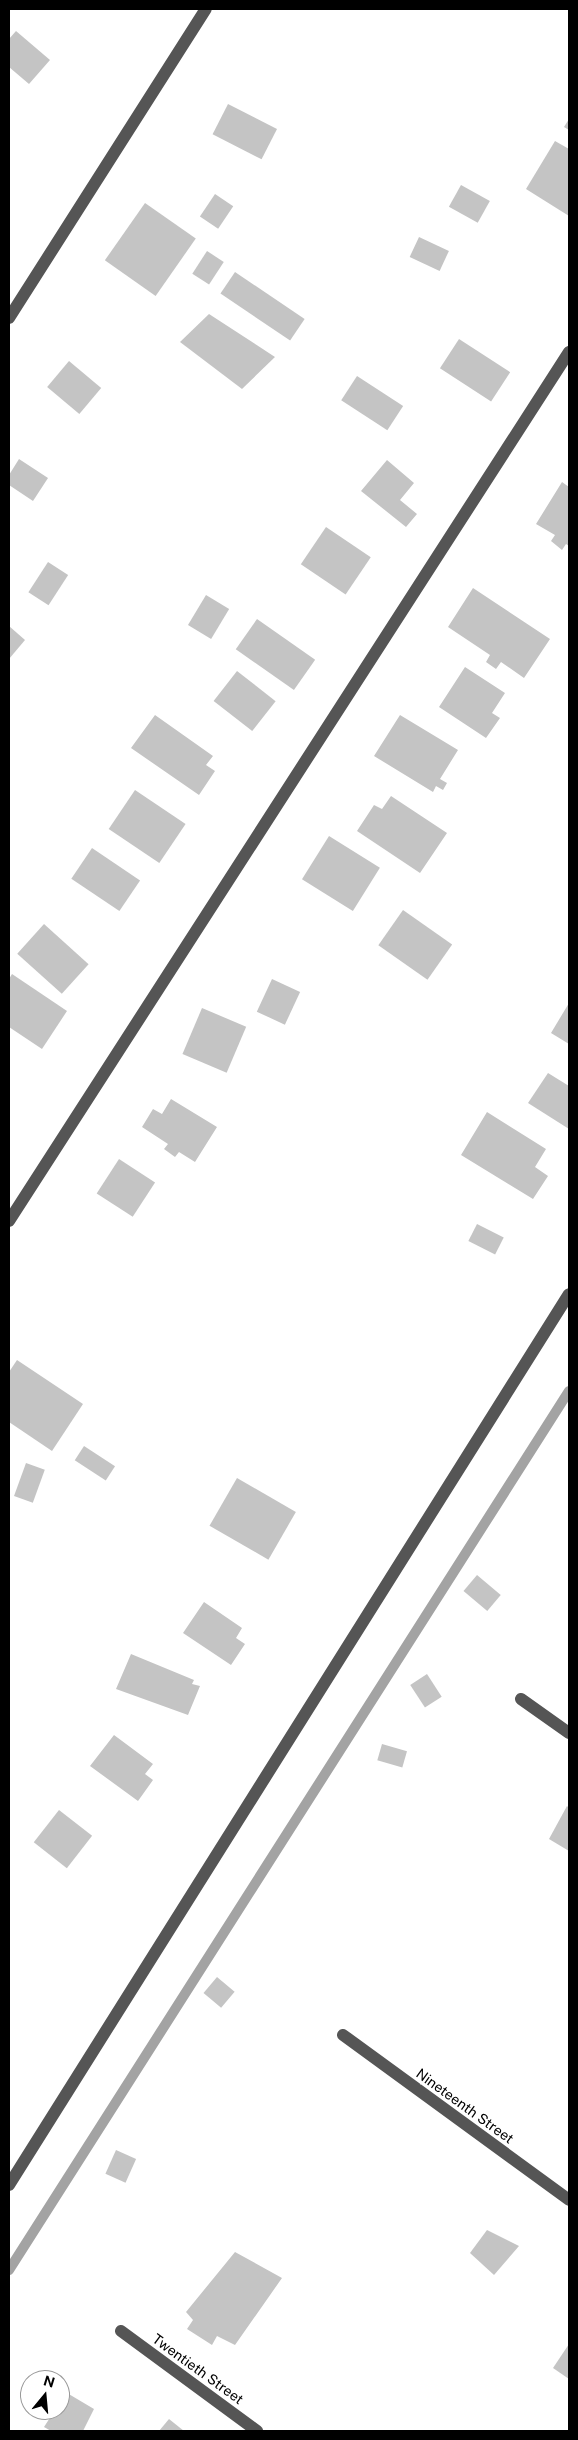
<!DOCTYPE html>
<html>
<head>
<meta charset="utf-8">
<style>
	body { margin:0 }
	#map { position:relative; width:578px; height:2440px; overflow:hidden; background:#fff; font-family:"Public Sans",sans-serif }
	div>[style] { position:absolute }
	.stream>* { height:10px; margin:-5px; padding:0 5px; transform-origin:5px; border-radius:5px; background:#a3a3a3 }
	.building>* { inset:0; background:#c4c4c4; transform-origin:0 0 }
	.minor>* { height:12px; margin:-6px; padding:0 6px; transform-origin:6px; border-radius:6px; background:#555 }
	span { translate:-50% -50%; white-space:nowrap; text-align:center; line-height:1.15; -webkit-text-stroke:4px #fff; paint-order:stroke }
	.street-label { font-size:14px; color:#000 }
	.frame { position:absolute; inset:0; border:10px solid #000; pointer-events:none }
	.north { position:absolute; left:20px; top:2370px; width:50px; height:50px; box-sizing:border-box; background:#fff; border:1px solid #999; border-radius:50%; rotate:17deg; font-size:14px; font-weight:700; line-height:20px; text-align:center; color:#000 }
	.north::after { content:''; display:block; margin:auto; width:18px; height:22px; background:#000; clip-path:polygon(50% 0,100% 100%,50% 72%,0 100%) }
</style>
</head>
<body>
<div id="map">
	<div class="stream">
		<div style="left:9px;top:2270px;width:1042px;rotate:-57.5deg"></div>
	</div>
	<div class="building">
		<div style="clip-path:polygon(16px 31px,50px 60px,29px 84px,9px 67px,9px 39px)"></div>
		<div style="left:228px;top:104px;width:55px;height:34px;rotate:27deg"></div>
		<div style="clip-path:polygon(569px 119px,569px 130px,564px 127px)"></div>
		<div style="clip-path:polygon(555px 141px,569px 149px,569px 216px,526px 189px)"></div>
		<div style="left:461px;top:185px;width:33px;height:25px;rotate:29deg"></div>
		<div style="left:215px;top:194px;width:22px;height:27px;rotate:34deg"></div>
		<div style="left:145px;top:203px;width:62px;height:70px;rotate:35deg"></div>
		<div style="left:419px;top:237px;width:33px;height:22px;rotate:25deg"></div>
		<div style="left:207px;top:251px;width:20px;height:27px;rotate:33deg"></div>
		<div style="left:235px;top:272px;width:84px;height:26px;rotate:34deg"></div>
		<div style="clip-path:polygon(209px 314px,275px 357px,242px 389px,180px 342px)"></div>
		<div style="left:459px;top:339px;width:61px;height:35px;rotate:33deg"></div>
		<div style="left:69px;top:361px;width:42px;height:34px;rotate:40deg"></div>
		<div style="left:357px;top:376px;width:55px;height:29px;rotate:33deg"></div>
		<div style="clip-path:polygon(19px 459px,48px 478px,33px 501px,9px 485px,9px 475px)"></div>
		<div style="clip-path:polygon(387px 460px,414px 483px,400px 500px,417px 514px,406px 527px,361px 491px)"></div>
		<div style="clip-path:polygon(562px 482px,569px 487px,569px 546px,566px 544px,562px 550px,551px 541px,555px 535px,536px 524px)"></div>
		<div style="left:326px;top:527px;width:54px;height:45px;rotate:34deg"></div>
		<div style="left:48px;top:562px;width:24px;height:36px;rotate:33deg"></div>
		<div style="clip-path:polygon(473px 588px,550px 639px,524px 678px,501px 662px,496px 669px,486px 662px,490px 655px,448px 627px)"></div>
		<div style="left:206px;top:595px;width:27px;height:35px;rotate:31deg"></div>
		<div style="left:257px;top:619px;width:71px;height:37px;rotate:35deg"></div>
		<div style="clip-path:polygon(9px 626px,25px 640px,9px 659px)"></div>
		<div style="clip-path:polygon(465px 667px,505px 693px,492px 713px,500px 718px,486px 738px,439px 707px)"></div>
		<div style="left:237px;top:671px;width:49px;height:38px;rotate:38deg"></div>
		<div style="clip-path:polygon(155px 715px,213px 756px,206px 765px,215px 771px,199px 795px,131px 748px)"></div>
		<div style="clip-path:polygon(400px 715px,458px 750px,440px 779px,447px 783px,443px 790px,436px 786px,433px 792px,374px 756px)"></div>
		<div style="left:135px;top:790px;width:61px;height:47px;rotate:34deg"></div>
		<div style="clip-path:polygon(391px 796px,447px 833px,420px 873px,357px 831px,374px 805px,382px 809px)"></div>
		<div style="left:329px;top:836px;width:60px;height:51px;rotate:32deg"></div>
		<div style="left:92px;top:848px;width:58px;height:37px;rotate:34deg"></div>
		<div style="left:403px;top:910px;width:60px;height:43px;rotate:35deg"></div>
		<div style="left:44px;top:924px;width:60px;height:40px;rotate:42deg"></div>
		<div style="clip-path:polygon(12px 974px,67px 1011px,42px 1049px,9px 1027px,9px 979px)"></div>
		<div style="left:272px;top:979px;width:31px;height:36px;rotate:25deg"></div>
		<div style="clip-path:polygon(569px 1003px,569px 1044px,551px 1033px)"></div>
		<div style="left:202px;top:1008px;width:48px;height:50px;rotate:23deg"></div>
		<div style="clip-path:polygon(548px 1073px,569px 1086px,569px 1129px,528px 1103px)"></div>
		<div style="clip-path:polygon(171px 1099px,217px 1127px,195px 1162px,179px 1152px,175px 1157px,164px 1149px,168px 1144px,142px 1127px,153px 1109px,162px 1114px)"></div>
		<div style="clip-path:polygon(487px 1112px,546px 1149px,535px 1167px,548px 1176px,533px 1199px,461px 1155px)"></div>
		<div style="left:119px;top:1159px;width:43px;height:41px;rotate:33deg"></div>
		<div style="left:477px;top:1224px;width:30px;height:19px;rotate:27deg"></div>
		<div style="clip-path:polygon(17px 1360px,83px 1404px,52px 1451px,9px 1422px,9px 1372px)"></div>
		<div style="left:84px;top:1446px;width:37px;height:17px;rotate:33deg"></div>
		<div style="left:26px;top:1463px;width:20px;height:35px;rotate:20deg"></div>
		<div style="left:237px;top:1478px;width:68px;height:55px;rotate:30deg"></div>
		<div style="left:477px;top:1575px;width:31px;height:21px;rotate:40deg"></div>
		<div style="clip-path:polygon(204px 1602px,242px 1628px,236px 1638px,245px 1644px,231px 1665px,183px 1633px)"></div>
		<div style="clip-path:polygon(131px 1654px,194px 1680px,192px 1684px,200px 1686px,188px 1715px,116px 1689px)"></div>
		<div style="left:427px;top:1674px;width:27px;height:20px;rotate:57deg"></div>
		<div style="clip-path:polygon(114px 1735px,153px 1764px,145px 1774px,153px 1780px,138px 1801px,90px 1766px)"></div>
		<div style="left:382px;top:1744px;width:26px;height:17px;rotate:16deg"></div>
		<div style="clip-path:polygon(567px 1806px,569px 1808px,569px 1851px,549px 1839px)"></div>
		<div style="left:59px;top:1810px;width:42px;height:41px;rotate:38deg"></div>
		<div style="left:217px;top:1977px;width:23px;height:21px;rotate:40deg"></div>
		<div style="left:116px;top:2150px;width:22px;height:26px;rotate:24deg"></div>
		<div style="clip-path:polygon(487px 2230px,519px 2246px,494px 2275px,470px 2253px)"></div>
		<div style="clip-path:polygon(235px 2252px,282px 2278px,235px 2345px,217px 2336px,212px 2345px,187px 2329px,193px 2320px,186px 2312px)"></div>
		<div style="clip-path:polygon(569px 2344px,569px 2379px,553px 2368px)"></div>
		<div style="clip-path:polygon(67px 2393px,94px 2409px,83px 2431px,51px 2431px,44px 2427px,55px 2410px,60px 2410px,60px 2403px)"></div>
		<div style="clip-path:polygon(169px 2419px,184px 2431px,159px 2431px)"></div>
	</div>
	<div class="minor">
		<div style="left:9px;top:318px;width:366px;rotate:-57.5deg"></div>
		<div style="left:9px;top:1221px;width:1034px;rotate:-57.2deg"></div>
		<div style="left:521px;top:1699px;width:59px;rotate:35.3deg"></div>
		<div style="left:343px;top:2035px;width:280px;rotate:36.1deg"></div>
		<div style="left:9px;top:2185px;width:1052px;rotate:-57.85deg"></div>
		<div style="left:121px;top:2331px;width:169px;rotate:36.3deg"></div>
	</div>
	<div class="street-label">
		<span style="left:465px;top:2106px;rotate:36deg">Nineteenth Street</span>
		<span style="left:198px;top:2369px;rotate:36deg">Twentieth Street</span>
	</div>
	<div class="frame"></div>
	<div class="north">N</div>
</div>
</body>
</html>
